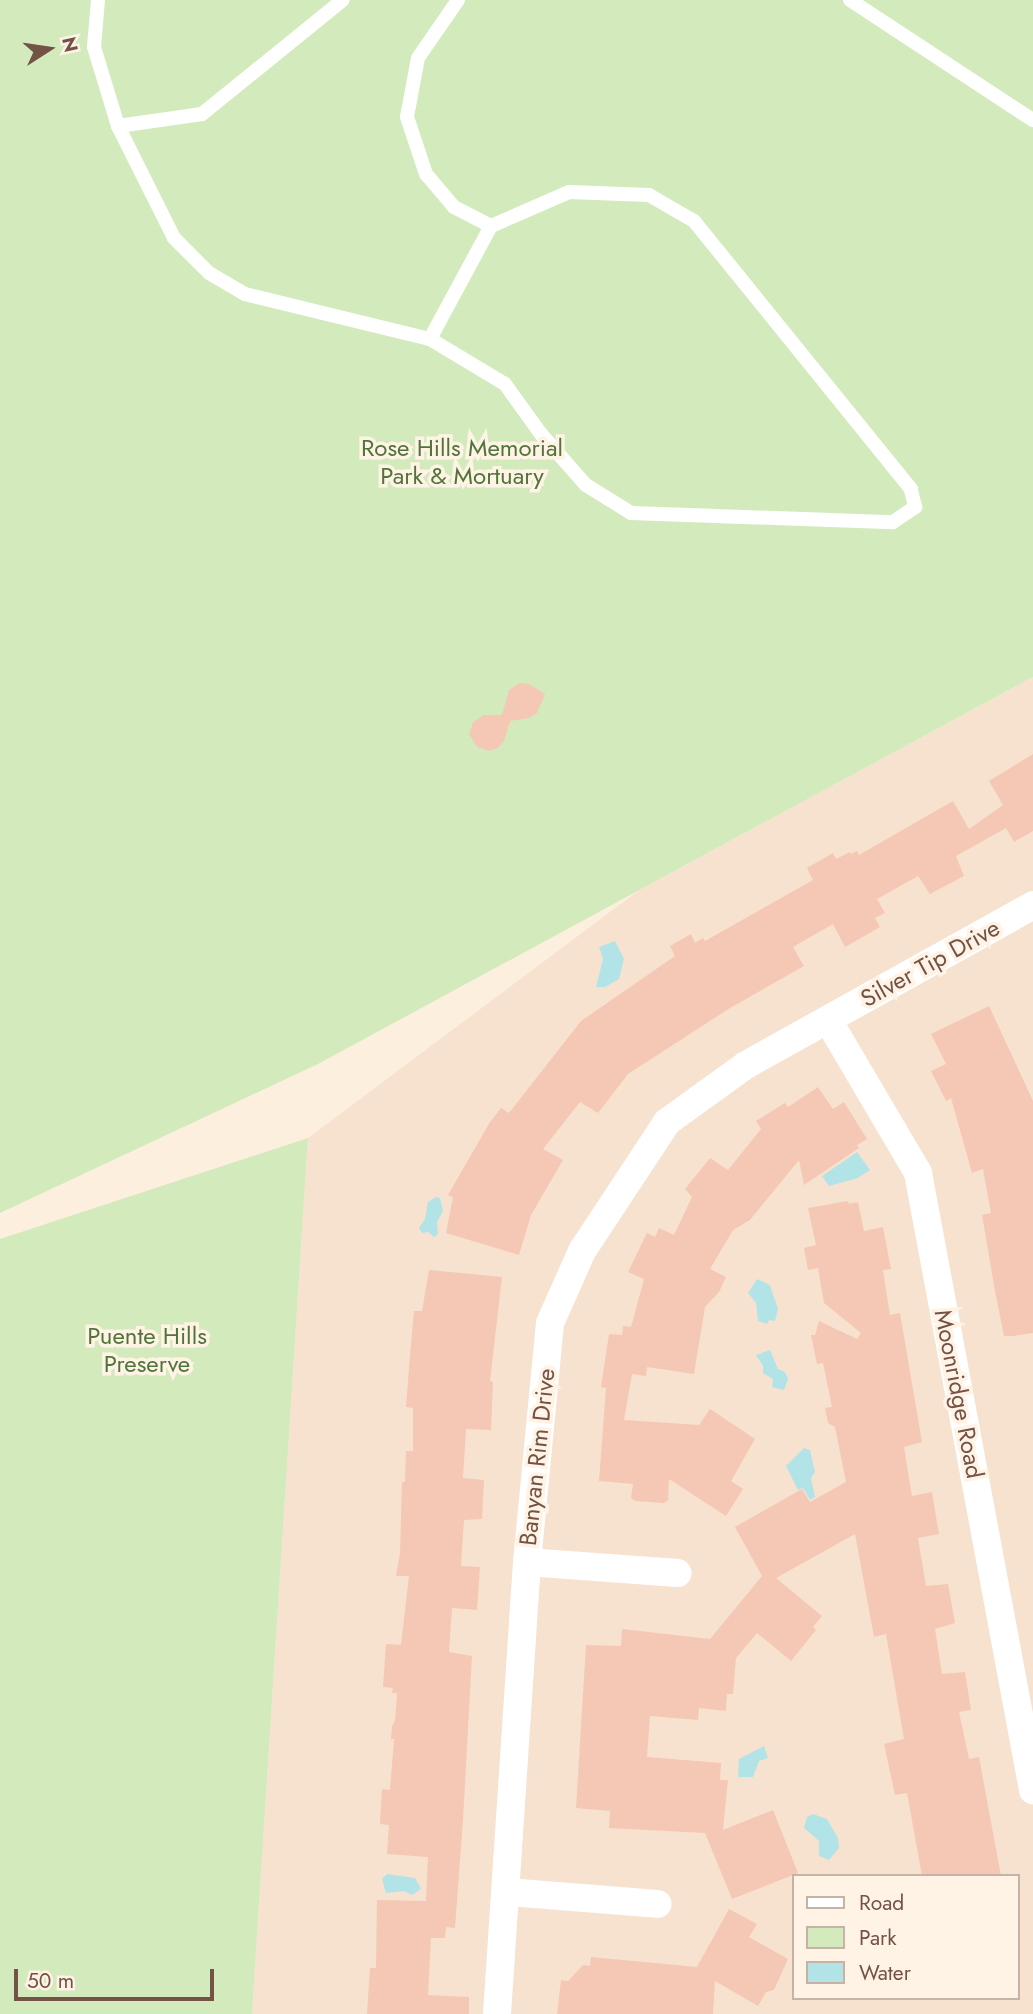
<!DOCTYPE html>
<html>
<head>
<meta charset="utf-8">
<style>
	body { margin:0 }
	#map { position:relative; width:1033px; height:2014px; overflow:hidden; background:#fdefde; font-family:Jost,sans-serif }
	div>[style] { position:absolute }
	.residential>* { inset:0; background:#f7e2cf }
	.green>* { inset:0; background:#d3ebbc }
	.water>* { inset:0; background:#b2e4e7 }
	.building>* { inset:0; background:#f4c8b4 }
	.lane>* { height:14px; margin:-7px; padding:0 7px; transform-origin:7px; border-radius:7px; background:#fff }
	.street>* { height:28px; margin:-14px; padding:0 14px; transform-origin:14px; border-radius:14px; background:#fff }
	span { translate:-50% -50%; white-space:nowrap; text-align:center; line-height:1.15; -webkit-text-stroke:7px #fff3e5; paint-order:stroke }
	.park-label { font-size:24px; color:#50753a }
	.street-label { font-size:24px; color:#745245 }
	.legend { position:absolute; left:792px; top:1874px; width:228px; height:126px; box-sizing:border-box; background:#fff3e5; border:2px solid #c7b3a5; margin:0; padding:9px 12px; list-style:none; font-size:21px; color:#745245 }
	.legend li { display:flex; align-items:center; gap:14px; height:35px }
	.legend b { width:35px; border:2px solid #c7b3a5 }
	.north { position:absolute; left:14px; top:14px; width:70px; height:70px; -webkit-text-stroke:5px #fff3e5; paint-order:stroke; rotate:78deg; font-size:19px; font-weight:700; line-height:28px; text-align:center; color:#745245 }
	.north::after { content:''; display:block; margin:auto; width:24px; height:32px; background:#745245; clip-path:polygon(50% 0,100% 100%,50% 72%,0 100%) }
	.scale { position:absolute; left:14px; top:1969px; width:200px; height:32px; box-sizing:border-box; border:4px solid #745245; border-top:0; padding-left:9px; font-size:21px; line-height:24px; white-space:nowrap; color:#745245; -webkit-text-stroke:5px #fff3e5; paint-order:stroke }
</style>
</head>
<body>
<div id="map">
	<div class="residential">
		<div style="clip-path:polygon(evenodd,1033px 677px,1033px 2014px,252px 2014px,308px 1138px,638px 891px,1033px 677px,793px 1876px,1017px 1876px,1017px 1998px,793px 1998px,793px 1876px)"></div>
	</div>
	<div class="green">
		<div style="clip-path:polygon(0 0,1033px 0,1033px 677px,318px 1064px,0 1213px)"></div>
		<div style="clip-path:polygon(308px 1138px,252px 2014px,0 2014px,0 1239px)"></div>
	</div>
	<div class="water">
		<div style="clip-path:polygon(615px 941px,624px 959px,619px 979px,605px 987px,596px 987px,603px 959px,599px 947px)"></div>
		<div style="clip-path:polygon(857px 1152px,870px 1170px,858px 1178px,829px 1186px,822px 1176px)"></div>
		<div style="clip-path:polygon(436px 1197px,440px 1198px,443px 1211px,437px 1222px,438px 1234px,434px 1237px,428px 1232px,422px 1233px,419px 1228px,425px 1219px,428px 1202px)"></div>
		<div style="clip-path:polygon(757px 1279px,770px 1285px,778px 1309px,775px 1321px,769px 1320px,767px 1324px,758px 1321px,756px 1303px,748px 1293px)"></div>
		<div style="clip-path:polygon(770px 1350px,778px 1369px,785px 1372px,788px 1379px,784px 1390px,772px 1387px,773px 1379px,763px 1373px,763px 1366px,756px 1355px)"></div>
		<div style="clip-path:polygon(804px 1448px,810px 1450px,815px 1472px,811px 1478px,815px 1497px,810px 1500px,803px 1488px,798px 1490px,786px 1466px)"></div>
		<div style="clip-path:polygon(764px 1746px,768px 1758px,759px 1761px,753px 1777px,738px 1777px,739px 1759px)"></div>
		<div style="clip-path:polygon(813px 1814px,827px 1819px,838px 1838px,839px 1848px,829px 1860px,819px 1856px,819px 1841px,804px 1828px,807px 1817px)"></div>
		<div style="clip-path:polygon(387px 1874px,415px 1878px,421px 1889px,412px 1895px,404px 1891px,386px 1893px,382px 1879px)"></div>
	</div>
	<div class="building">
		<div style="clip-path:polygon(529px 684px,545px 694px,537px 713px,529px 718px,510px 721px,504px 741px,498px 748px,489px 751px,477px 747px,469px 734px,473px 722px,484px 715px,502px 715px,509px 690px,520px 683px)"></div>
		<div style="clip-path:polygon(1033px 754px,1033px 831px,1014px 842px,1006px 828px,956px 856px,964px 876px,930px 894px,918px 876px,877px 899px,885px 913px,875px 918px,880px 927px,845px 947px,833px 924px,793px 947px,804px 966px,730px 1008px,628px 1074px,598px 1113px,580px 1102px,543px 1149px,563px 1160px,531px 1215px,519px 1255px,446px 1233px,453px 1197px,448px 1195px,490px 1122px,501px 1108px,509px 1113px,581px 1021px,675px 956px,670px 946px,691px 934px,695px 943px,703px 938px,705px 941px,813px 880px,807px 868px,833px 853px,836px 859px,850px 852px,851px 854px,857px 851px,859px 855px,953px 801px,969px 829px,1003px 805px,989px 781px)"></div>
		<div style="clip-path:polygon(989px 1006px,1033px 1101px,1033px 1333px,1013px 1336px,1004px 1336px,995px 1291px,982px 1215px,991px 1213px,983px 1169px,972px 1173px,951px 1098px,946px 1101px,931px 1071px,946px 1064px,931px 1034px)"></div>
		<div style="clip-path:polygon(818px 1087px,833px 1109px,844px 1102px,867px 1139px,857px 1145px,859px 1148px,804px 1185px,799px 1160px,750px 1220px,733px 1230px,710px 1269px,726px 1277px,719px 1292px,705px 1307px,694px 1374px,647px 1367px,646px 1376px,632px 1374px,624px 1420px,699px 1425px,710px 1409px,755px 1439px,731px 1481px,743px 1489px,726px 1516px,669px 1479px,668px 1500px,664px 1503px,635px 1501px,631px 1498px,633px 1484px,599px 1481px,606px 1388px,601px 1387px,609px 1334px,622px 1335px,623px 1326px,631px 1327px,644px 1279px,628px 1272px,647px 1233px,655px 1237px,659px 1228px,674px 1235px,692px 1197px,685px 1189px,710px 1158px,728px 1170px,761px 1129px,756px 1121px,785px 1103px,788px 1107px)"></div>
		<div style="clip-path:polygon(848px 1201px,849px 1204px,858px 1202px,864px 1231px,883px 1227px,891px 1269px,883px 1270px,890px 1315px,900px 1313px,922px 1442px,904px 1447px,912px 1496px,932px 1492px,939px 1534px,918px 1538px,926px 1586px,948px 1584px,955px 1623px,935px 1629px,942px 1674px,965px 1672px,971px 1710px,959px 1712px,969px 1759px,979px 1757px,1001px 1876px,922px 1876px,907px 1793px,895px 1795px,884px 1744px,904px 1739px,886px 1634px,874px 1637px,855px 1534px,776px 1578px,822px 1616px,813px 1627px,816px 1630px,791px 1661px,757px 1633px,736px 1658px,733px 1694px,727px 1694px,726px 1711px,699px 1708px,698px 1720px,650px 1716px,647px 1757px,721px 1763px,720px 1780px,728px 1780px,723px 1830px,773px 1810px,798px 1873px,732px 1899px,705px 1833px,609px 1828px,610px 1811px,576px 1808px,586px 1645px,621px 1646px,622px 1629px,710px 1639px,762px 1576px,735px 1527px,802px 1489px,810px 1502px,846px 1482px,835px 1427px,828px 1423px,825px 1408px,832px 1407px,823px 1363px,817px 1364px,811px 1335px,815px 1335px,819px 1321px,857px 1339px,861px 1333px,824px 1303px,818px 1268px,808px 1270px,804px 1248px,816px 1245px,808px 1208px)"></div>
		<div style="clip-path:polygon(429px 1270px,502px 1277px,490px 1381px,493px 1382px,491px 1430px,466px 1429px,463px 1478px,484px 1480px,482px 1519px,464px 1520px,461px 1566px,480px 1567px,477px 1610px,452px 1608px,449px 1652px,472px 1656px,463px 1820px,455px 1928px,446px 1927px,445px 1938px,431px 1938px,428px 1995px,469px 1997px,469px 2014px,367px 2014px,370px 1968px,376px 1968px,377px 1900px,426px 1901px,428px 1857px,387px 1854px,389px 1825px,380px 1824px,382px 1789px,390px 1790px,394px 1739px,391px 1739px,392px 1726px,395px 1721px,397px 1693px,392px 1693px,393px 1688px,383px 1687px,386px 1644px,401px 1645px,409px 1576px,396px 1576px,400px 1553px,402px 1482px,405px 1482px,406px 1451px,413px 1451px,413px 1408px,406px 1407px,410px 1355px,414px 1311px,422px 1311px)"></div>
		<div style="clip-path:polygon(729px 1909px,757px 1924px,749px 1937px,788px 1959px,774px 1990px,766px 1992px,758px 2006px,715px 1981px,713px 2014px,557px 2014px,561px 1980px,568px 1981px,583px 1965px,590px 1966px,591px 1957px,697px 1967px)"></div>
	</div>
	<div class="lane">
		<div style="left:98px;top:0;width:47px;rotate:94.9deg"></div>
		<div style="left:94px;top:47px;width:83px;rotate:73.1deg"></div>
		<div style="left:118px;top:126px;width:125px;rotate:63.4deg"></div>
		<div style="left:174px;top:238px;width:49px;rotate:45deg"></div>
		<div style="left:209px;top:273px;width:42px;rotate:30.3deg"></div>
		<div style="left:245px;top:294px;width:190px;rotate:13.7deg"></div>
		<div style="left:430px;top:339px;width:87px;rotate:31deg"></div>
		<div style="left:505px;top:384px;width:62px;rotate:54.2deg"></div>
		<div style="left:541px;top:434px;width:68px;rotate:48.6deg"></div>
		<div style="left:586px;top:485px;width:53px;rotate:31.9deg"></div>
		<div style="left:631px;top:513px;width:262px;rotate:2deg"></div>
		<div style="left:893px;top:522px;width:27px;rotate:-34deg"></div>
		<div style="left:915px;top:507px;width:18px;rotate:-103deg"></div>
		<div style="left:911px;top:489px;width:345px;rotate:-129deg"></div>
		<div style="left:694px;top:221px;width:52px;rotate:-150deg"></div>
		<div style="left:649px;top:195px;width:80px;rotate:-177.9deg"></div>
		<div style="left:569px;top:192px;width:85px;rotate:156.4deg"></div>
		<div style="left:491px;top:226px;width:128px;rotate:118.4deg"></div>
		<div style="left:458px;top:0;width:70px;rotate:124.6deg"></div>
		<div style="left:418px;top:58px;width:60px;rotate:100.6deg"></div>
		<div style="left:407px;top:117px;width:60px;rotate:71.6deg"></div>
		<div style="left:426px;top:174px;width:43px;rotate:49.7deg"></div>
		<div style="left:454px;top:207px;width:42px;rotate:27.2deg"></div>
		<div style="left:850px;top:0;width:219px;rotate:33.3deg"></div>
		<div style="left:118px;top:126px;width:85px;rotate:-8.1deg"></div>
		<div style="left:202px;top:114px;width:181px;rotate:-39deg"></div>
	</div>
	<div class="street">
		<div style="left:828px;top:1020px;width:178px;rotate:59.5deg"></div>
		<div style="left:918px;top:1173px;width:628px;rotate:79.44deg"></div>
		<div style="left:527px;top:1562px;width:151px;rotate:4.2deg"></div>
		<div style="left:507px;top:1892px;width:151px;rotate:4.5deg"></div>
		<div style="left:497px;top:2014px;width:453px;rotate:-86.2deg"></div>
		<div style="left:527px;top:1562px;width:240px;rotate:-84.5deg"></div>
		<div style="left:550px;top:1323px;width:79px;rotate:-66deg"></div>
		<div style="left:582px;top:1251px;width:154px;rotate:-56.6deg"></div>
		<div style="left:667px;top:1122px;width:97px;rotate:-35.8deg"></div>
		<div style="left:746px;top:1065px;width:329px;rotate:-29.1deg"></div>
	</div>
	<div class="park-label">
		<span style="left:462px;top:462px">Rose Hills Memorial<br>Park &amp; Mortuary</span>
		<span style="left:147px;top:1350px">Puente Hills<br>Preserve</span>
	</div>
	<div class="street-label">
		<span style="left:930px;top:963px;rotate:-29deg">Silver Tip Drive</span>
		<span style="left:959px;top:1394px;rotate:79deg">Moonridge Road</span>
		<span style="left:537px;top:1457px;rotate:-84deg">Banyan Rim Drive</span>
	</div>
	<ul class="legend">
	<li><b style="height:9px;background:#fff"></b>Road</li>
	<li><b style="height:19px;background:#d3ebbc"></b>Park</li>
	<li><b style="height:19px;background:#b2e4e7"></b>Water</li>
	</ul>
	<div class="north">N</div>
	<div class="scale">50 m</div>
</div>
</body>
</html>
